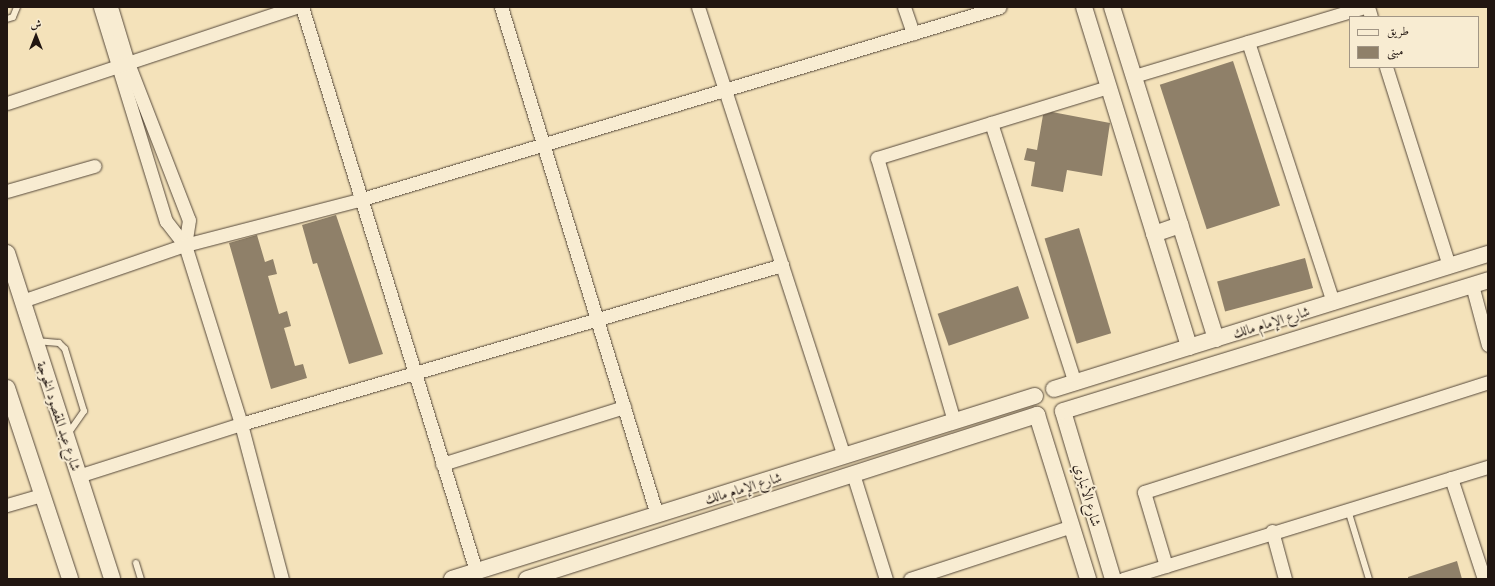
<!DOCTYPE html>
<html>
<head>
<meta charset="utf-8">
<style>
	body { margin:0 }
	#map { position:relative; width:1495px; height:586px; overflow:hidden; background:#f4e2ba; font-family:"EB Garamond",Amiri,serif }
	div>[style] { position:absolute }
	.building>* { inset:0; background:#8f8069; transform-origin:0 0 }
	.roads { filter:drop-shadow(0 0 1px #56493b) drop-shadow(0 0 1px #56493b) }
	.service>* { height:6px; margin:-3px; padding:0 3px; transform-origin:3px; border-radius:3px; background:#f8ecd2 }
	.minor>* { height:13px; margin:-6.5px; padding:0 6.5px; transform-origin:6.5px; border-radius:6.5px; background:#f8ecd2 }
	.tertiary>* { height:16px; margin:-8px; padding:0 8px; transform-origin:8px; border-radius:8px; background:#f8ecd2 }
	span { translate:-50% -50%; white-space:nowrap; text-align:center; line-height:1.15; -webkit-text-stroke:4px #f8ecd2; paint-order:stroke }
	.street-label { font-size:14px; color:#211611 }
	.frame { position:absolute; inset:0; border:8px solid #211611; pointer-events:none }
	.legend { position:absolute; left:1349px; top:16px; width:130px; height:52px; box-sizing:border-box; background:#f8ecd2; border:1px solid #a29685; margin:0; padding:5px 7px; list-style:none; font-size:12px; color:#211611 }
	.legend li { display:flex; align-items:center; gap:8px; height:20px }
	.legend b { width:20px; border:1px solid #a29685 }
	.north { position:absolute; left:16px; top:16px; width:40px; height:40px; -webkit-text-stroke:3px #f8ecd2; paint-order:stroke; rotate:0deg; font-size:11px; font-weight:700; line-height:16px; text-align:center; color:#211611 }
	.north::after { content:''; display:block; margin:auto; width:14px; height:18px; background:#211611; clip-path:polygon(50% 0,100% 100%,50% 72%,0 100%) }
</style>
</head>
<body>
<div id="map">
	<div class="building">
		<div style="left:1233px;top:61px;width:152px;height:77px;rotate:72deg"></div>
		<div style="clip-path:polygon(1052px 112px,1110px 123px,1102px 176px,1067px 170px,1063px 192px,1031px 186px,1035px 162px,1024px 160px,1027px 148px,1037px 150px,1043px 115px)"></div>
		<div style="clip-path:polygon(336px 215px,383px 354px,349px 364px,317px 263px,313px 264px,302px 225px)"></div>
		<div style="left:1079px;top:228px;width:110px;height:36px;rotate:73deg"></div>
		<div style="clip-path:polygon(257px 235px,265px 262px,273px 259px,277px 274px,268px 276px,279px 314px,287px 311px,291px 326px,284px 328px,295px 366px,303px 364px,307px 378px,271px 389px,229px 243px)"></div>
		<div style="left:1305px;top:258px;width:31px;height:91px;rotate:75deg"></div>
		<div style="left:1018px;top:286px;width:34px;height:85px;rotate:71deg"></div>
		<div style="clip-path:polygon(1457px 561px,1462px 579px,1408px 579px,1408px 577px)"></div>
	</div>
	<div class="roads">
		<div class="service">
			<div style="left:7px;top:19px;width:6px;rotate:-18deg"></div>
			<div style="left:13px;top:17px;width:11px;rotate:-68deg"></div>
			<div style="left:36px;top:341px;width:23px;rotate:5deg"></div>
			<div style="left:59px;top:343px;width:8px;rotate:45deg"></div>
			<div style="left:65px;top:349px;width:65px;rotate:73deg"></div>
			<div style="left:84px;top:411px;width:29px;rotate:125deg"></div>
			<div style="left:1348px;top:510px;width:72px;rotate:73.1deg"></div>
			<div style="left:136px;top:563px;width:17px;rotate:73deg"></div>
		</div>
		<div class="minor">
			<div style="left:100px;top:7px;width:224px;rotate:72.9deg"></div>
			<div style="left:166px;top:221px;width:31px;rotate:52deg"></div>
			<div style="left:185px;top:245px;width:188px;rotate:72.6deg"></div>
			<div style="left:241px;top:424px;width:160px;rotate:75.2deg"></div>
			<div style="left:111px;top:7px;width:59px;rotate:73.1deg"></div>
			<div style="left:128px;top:63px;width:168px;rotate:68.8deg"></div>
			<div style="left:189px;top:220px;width:25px;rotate:99deg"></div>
			<div style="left:302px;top:7px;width:590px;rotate:72.85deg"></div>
			<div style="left:501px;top:7px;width:531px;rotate:72.93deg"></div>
			<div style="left:698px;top:7px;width:472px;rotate:72deg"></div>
			<div style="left:904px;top:7px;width:28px;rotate:71deg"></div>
			<div style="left:1368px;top:7px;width:10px;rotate:73deg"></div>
			<div style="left:1248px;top:42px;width:274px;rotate:71.9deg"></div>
			<div style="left:1386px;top:67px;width:209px;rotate:72.4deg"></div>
			<div style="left:1134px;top:76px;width:240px;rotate:-16.7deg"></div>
			<div style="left:7px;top:103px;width:304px;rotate:-18.4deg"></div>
			<div style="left:991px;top:123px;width:273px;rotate:72.1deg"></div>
			<div style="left:7px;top:191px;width:91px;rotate:-16deg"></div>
			<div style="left:1472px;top:285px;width:62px;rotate:75.1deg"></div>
			<div style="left:22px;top:301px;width:172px;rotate:-19deg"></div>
			<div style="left:185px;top:245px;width:180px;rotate:-14.5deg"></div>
			<div style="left:359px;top:200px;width:669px;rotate:-16.76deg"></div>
			<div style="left:954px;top:421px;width:274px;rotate:-106.3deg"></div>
			<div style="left:877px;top:158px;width:242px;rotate:-17.1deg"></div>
			<div style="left:442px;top:464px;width:191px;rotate:-17.4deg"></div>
			<div style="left:853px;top:474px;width:110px;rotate:72.6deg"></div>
			<div style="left:78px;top:476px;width:171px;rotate:-17.7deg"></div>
			<div style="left:241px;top:424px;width:564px;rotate:-16.38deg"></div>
			<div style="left:1451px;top:478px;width:106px;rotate:71.9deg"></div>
			<div style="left:7px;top:505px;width:35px;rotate:-16deg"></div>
			<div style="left:1272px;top:531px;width:50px;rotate:74.8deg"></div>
			<div style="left:1166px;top:566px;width:77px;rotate:-106.6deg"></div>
			<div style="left:1144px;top:492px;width:361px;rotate:-17.7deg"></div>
			<div style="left:910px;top:579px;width:170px;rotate:-18.1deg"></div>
			<div style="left:1123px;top:579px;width:382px;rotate:-17.1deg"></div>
		</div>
		<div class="tertiary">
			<div style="left:1084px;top:7px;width:356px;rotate:72.8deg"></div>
			<div style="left:1112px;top:7px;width:348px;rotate:72.6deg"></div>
			<div style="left:1154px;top:234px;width:28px;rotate:-19deg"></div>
			<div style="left:7px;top:253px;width:342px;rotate:72.1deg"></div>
			<div style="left:7px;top:388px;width:201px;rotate:71.7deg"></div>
			<div style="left:1054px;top:389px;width:455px;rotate:-17.3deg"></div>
			<div style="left:452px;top:579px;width:611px;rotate:-17.43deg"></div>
			<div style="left:527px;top:579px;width:536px;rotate:-17.83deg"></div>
			<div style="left:1037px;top:415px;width:172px;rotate:72.7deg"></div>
			<div style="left:1113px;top:579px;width:175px;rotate:-106.6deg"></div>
			<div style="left:1063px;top:411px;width:445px;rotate:-17.1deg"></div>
		</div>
	</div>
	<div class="street-label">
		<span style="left:1271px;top:322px;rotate:-17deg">شارع الإمام مالك</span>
		<span style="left:59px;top:416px;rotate:72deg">شارع عبد المقصود الخوجة</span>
		<span style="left:743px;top:488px;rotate:-17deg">شارع الإمام مالك</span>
		<span style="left:1088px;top:495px;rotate:74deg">شارع الأنباري</span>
	</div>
	<div class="frame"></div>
	<ul class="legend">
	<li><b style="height:5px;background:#f8ecd2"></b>طريق</li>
	<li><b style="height:11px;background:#8f8069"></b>مبنى</li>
	</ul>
	<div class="north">ش</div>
</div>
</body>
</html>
